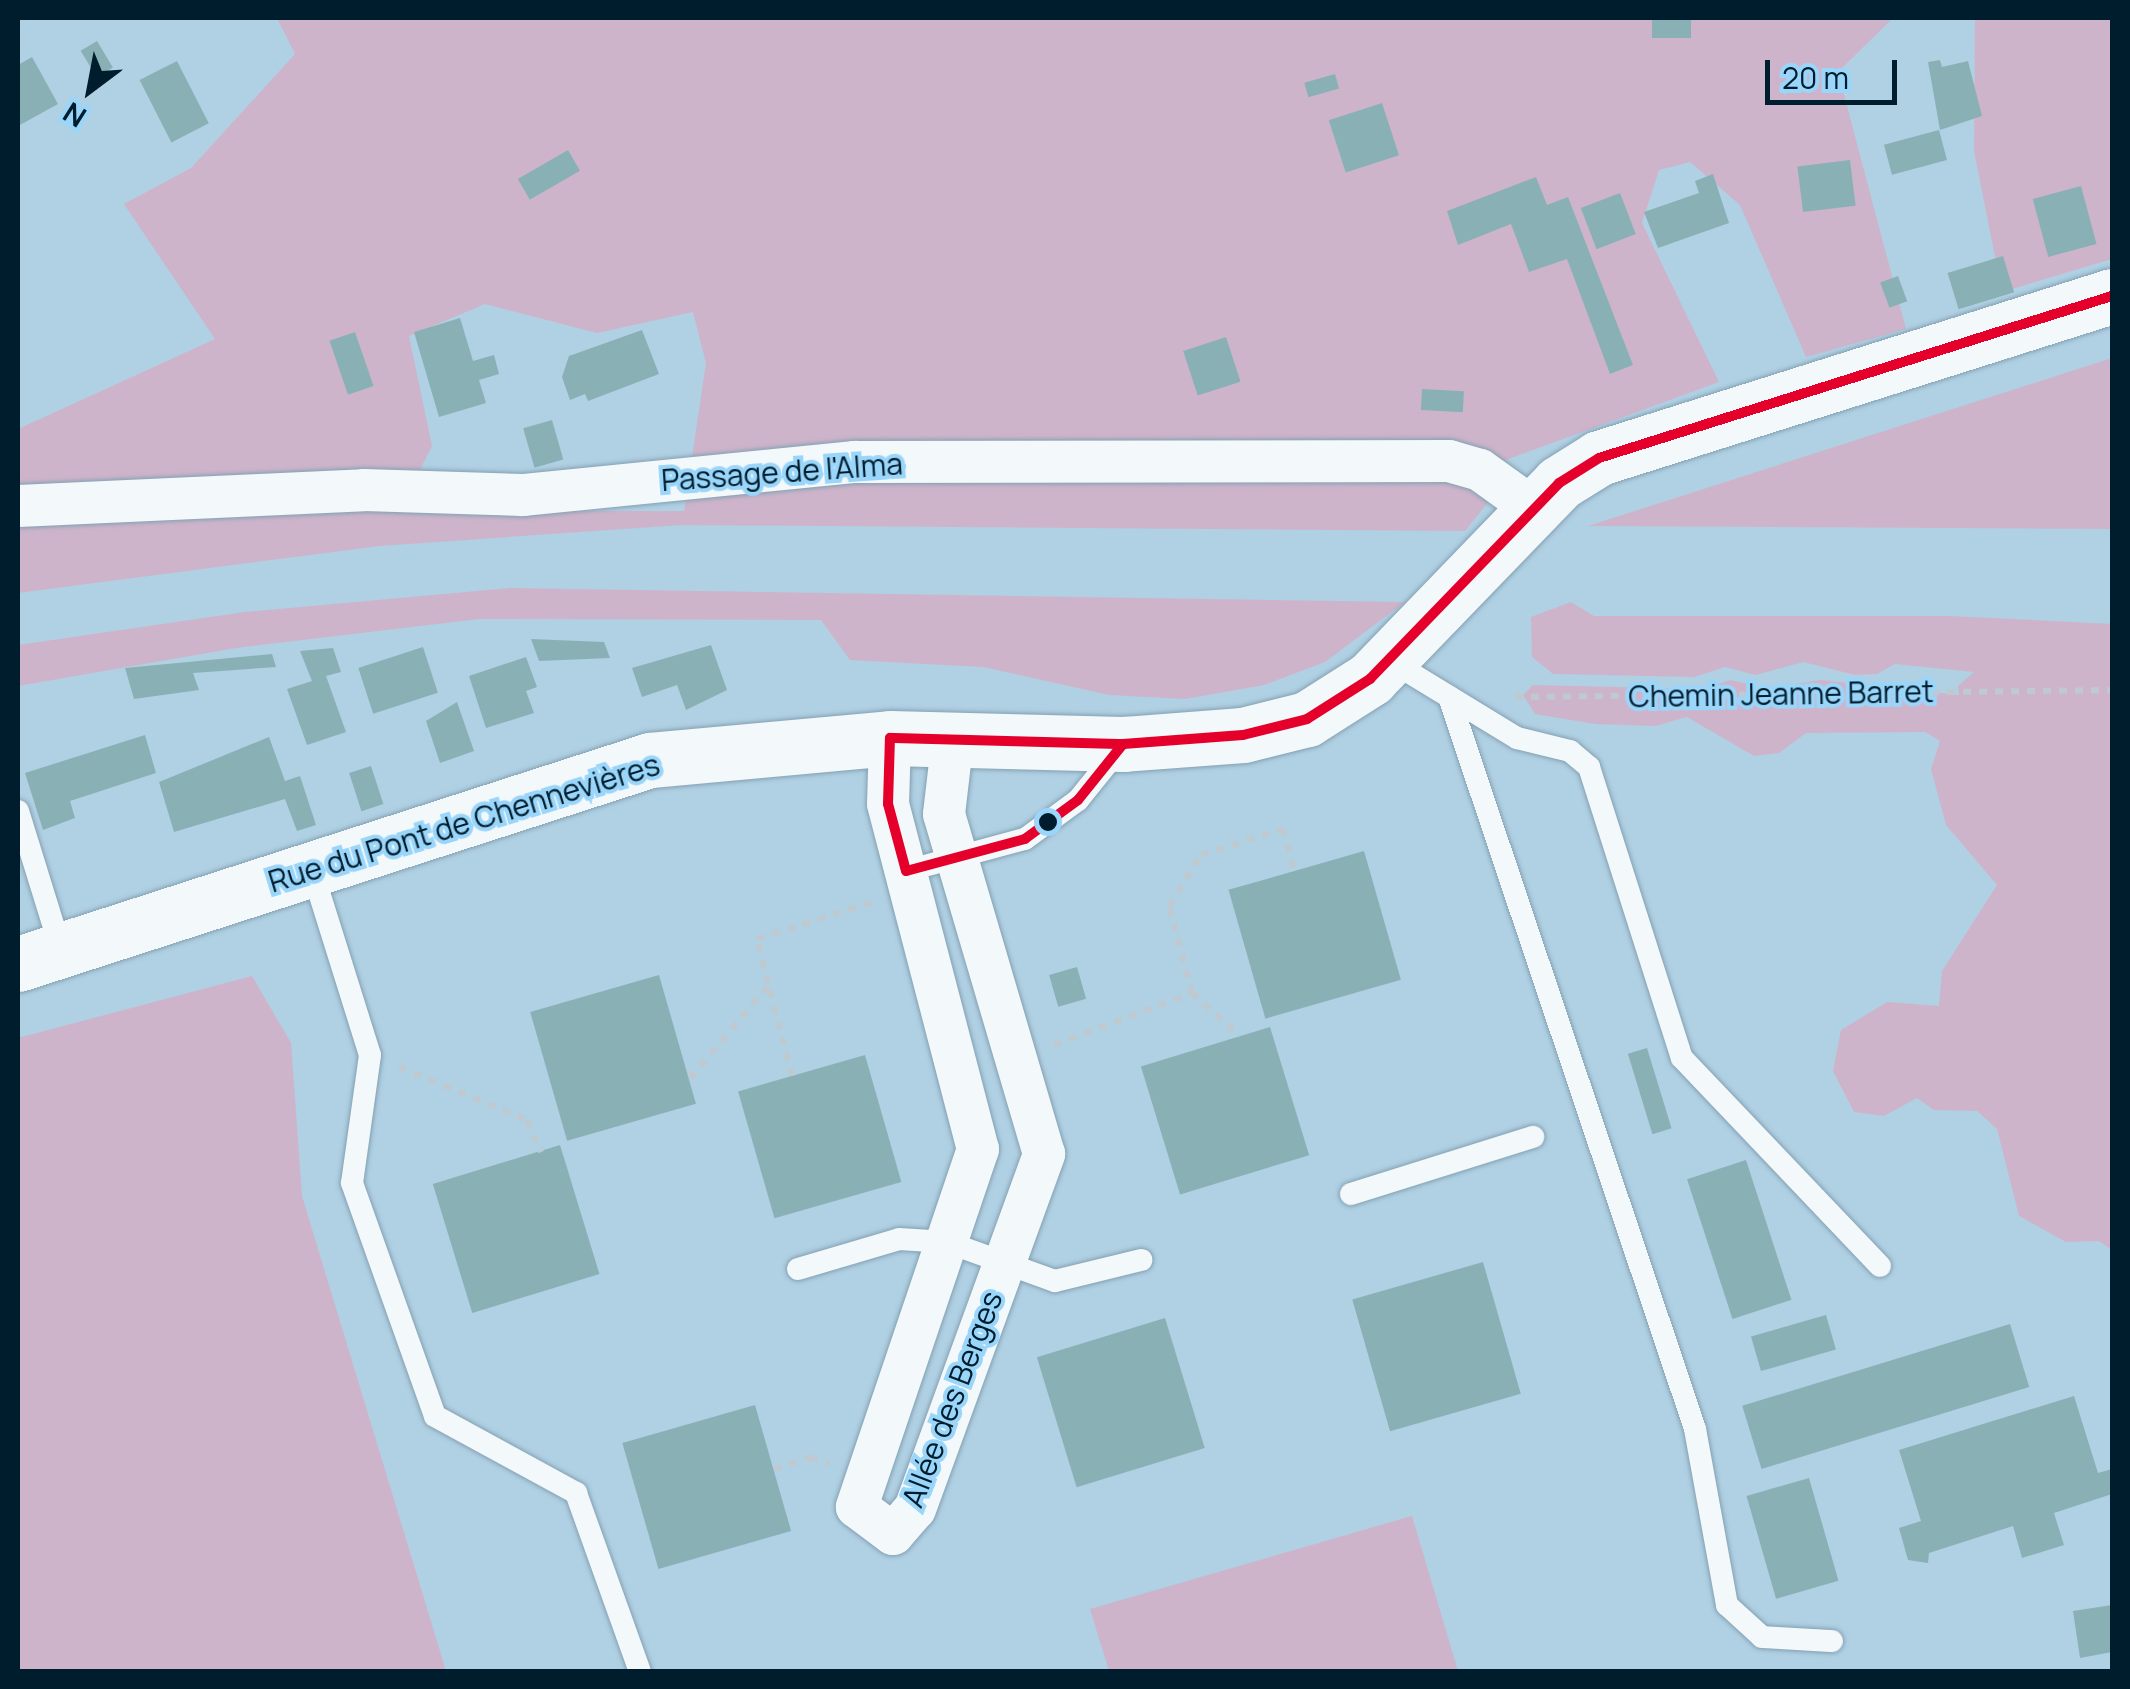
<!DOCTYPE html>
<html>
<head>
<meta charset="utf-8">
<style>
	body { margin:0 }
	#map { position:relative; width:2130px; height:1689px; overflow:hidden; background:#b0d0e4; font-family:Manrope,sans-serif }
	div>[style] { position:absolute }
	.green>* { inset:0; background:#ceb4cb }
	.building>* { inset:0; background:#89b1b5; transform-origin:0 0 }
	.path>* { height:6px; margin-top:-3px; transform-origin:0; background:repeating-linear-gradient(90deg,#bec9d0 0 8px,transparent 0 16px) }
	.roads { filter:drop-shadow(0 0 2px #84a1b2) drop-shadow(0 0 2px #84a1b2) }
	.service>* { height:22px; margin:-11px; padding:0 11px; transform-origin:11px; border-radius:11px; background:#f3f8fb }
	.minor>* { height:42px; margin:-21px; padding:0 21px; transform-origin:21px; border-radius:21px; background:#f3f8fb }
	.secondary>* { height:55px; margin:-27.5px; padding:0 27.5px; transform-origin:27.5px; border-radius:27.5px; background:#f3f8fb }
	.bus-1>* { height:10px; margin:-5px; padding:0 5px; transform-origin:5px; border-radius:5px; background:#e4002b }
	.dots>* { width:28px; height:28px; translate:-50% -50%; box-sizing:border-box; border:5px solid #9ad5fa; border-radius:50% }
	span { translate:-50% -50%; white-space:nowrap; text-align:center; line-height:1.15; -webkit-text-stroke:8px #9ad5fa; paint-order:stroke }
	.street-label { font-size:30px; color:#001d2d }
	.frame { position:absolute; inset:0; border:20px solid #001d2d; pointer-events:none }
	.north { position:absolute; left:40px; top:40px; width:100px; height:100px; -webkit-text-stroke:8px #9ad5fa; paint-order:stroke; rotate:212deg; font-size:28px; font-weight:700; line-height:40px; text-align:center; color:#001d2d }
	.north::after { content:''; display:block; margin:auto; width:35px; height:45px; background:#001d2d; clip-path:polygon(50% 0,100% 100%,50% 72%,0 100%) }
	.scale { position:absolute; left:1765px; top:60px; width:132px; height:45px; box-sizing:border-box; border:5px solid #001d2d; border-top:0; padding-left:12px; font-size:30px; line-height:35px; white-space:nowrap; color:#001d2d; -webkit-text-stroke:8px #9ad5fa; paint-order:stroke }
</style>
</head>
<body>
<div id="map">
	<div class="green">
		<div style="clip-path:polygon(evenodd,277px 18px,1893px 18px,1838px 72px,1906px 329px,1806px 357px,1740px 205px,1690px 162px,1659px 170px,1642px 223px,1719px 382px,1503px 461px,1489px 501px,1465px 531px,682px 525px,380px 546px,18px 593px,18px 429px,215px 339px,124px 204px,191px 168px,295px 54px,277px 18px,485px 304px,597px 333px,693px 312px,706px 363px,684px 511px,399px 511px,432px 446px,409px 336px,485px 304px)"></div>
		<div style="clip-path:polygon(1975px 18px,2112px 18px,2112px 259px,2002px 292px,1974px 151px)"></div>
		<div style="clip-path:polygon(2112px 358px,2112px 529px,1588px 526px)"></div>
		<div style="clip-path:polygon(510px 588px,1405px 602px,1325px 662px,1264px 685px,1185px 699px,1109px 695px,983px 667px,850px 660px,821px 620px,479px 619px,236px 648px,18px 686px,18px 645px,245px 612px)"></div>
		<div style="clip-path:polygon(1571px 602px,1594px 616px,1951px 616px,2112px 624px,2112px 1250px,2099px 1241px,2066px 1242px,2019px 1216px,1997px 1129px,1977px 1111px,1934px 1110px,1917px 1098px,1884px 1116px,1854px 1112px,1833px 1071px,1841px 1030px,1887px 1002px,1939px 1006px,1942px 971px,1997px 885px,1946px 825px,1931px 769px,1940px 741px,1925px 732px,1806px 733px,1779px 753px,1754px 756px,1687px 717px,1655px 726px,1595px 724px,1535px 714px,1523px 695px,1533px 685px,1703px 689px,1730px 680px,1765px 688px,1821px 680px,1959px 695px,1958px 686px,1974px 672px,1895px 664px,1877px 674px,1855px 675px,1803px 662px,1756px 675px,1725px 667px,1694px 677px,1553px 674px,1532px 657px,1531px 617px)"></div>
		<div style="clip-path:polygon(252px 976px,291px 1043px,302px 1196px,446px 1671px,18px 1671px,18px 1038px)"></div>
		<div style="clip-path:polygon(1412px 1516px,1458px 1671px,1109px 1671px,1090px 1609px)"></div>
	</div>
	<div class="building">
		<div style="left:1652px;top:20px;width:39px;height:18px"></div>
		<div style="left:97px;top:41px;width:31px;height:19px;rotate:59deg"></div>
		<div style="clip-path:polygon(32px 57px,58px 104px,18px 126px,18px 65px)"></div>
		<div style="clip-path:polygon(1940px 60px,1942px 67px,1968px 61px,1982px 116px,1940px 130px,1928px 62px)"></div>
		<div style="left:177px;top:61px;width:70px;height:42px;rotate:63deg"></div>
		<div style="left:1335px;top:74px;width:15px;height:32px;rotate:74deg"></div>
		<div style="left:1382px;top:103px;width:55px;height:56px;rotate:72deg"></div>
		<div style="left:1939px;top:130px;width:31px;height:57px;rotate:75deg"></div>
		<div style="left:568px;top:150px;width:24px;height:58px;rotate:60deg"></div>
		<div style="left:1850px;top:160px;width:46px;height:53px;rotate:83deg"></div>
		<div style="clip-path:polygon(1713px 174px,1729px 223px,1658px 248px,1644px 212px,1699px 193px,1695px 181px)"></div>
		<div style="clip-path:polygon(1536px 177px,1547px 205px,1568px 197px,1633px 365px,1610px 374px,1567px 259px,1529px 272px,1511px 224px,1458px 245px,1447px 211px)"></div>
		<div style="left:2081px;top:186px;width:60px;height:50px;rotate:75deg"></div>
		<div style="left:1620px;top:193px;width:44px;height:42px;rotate:69deg"></div>
		<div style="left:2003px;top:256px;width:38px;height:58px;rotate:73deg"></div>
		<div style="left:1898px;top:276px;width:27px;height:19px;rotate:70deg"></div>
		<div style="clip-path:polygon(460px 318px,473px 361px,494px 355px,499px 374px,479px 380px,486px 403px,439px 417px,414px 332px)"></div>
		<div style="clip-path:polygon(642px 330px,659px 374px,588px 401px,585px 394px,570px 400px,562px 377px,569px 356px)"></div>
		<div style="left:355px;top:332px;width:57px;height:27px;rotate:71deg"></div>
		<div style="left:1226px;top:337px;width:47px;height:45px;rotate:72deg"></div>
		<div style="left:1422px;top:389px;width:42px;height:21px;rotate:3deg"></div>
		<div style="left:552px;top:420px;width:41px;height:30px;rotate:74deg"></div>
		<div style="clip-path:polygon(531px 639px,604px 642px,610px 658px,539px 661px)"></div>
		<div style="clip-path:polygon(711px 645px,727px 690px,686px 710px,677px 685px,642px 697px,632px 668px)"></div>
		<div style="left:423px;top:647px;width:48px;height:68px;rotate:72deg"></div>
		<div style="clip-path:polygon(333px 648px,341px 672px,326px 676px,346px 732px,307px 745px,287px 689px,312px 681px,300px 651px)"></div>
		<div style="clip-path:polygon(272px 654px,276px 667px,193px 673px,199px 690px,134px 699px,125px 668px)"></div>
		<div style="clip-path:polygon(526px 657px,537px 687px,526px 691px,534px 713px,486px 728px,469px 676px)"></div>
		<div style="clip-path:polygon(457px 702px,474px 751px,440px 763px,426px 721px)"></div>
		<div style="clip-path:polygon(145px 735px,156px 773px,70px 801px,75px 818px,43px 830px,25px 773px)"></div>
		<div style="clip-path:polygon(269px 737px,285px 781px,300px 776px,316px 825px,297px 831px,285px 799px,174px 832px,159px 782px)"></div>
		<div style="left:371px;top:766px;width:40px;height:23px;rotate:72deg"></div>
		<div style="left:1364px;top:851px;width:134px;height:141px;rotate:74deg"></div>
		<div style="left:1077px;top:967px;width:33px;height:29px;rotate:74deg"></div>
		<div style="left:659px;top:975px;width:134px;height:134px;rotate:74deg"></div>
		<div style="left:1270px;top:1027px;width:134px;height:135px;rotate:73deg"></div>
		<div style="left:1647px;top:1048px;width:84px;height:20px;rotate:73deg"></div>
		<div style="left:865px;top:1055px;width:132px;height:132px;rotate:74deg"></div>
		<div style="left:560px;top:1145px;width:135px;height:133px;rotate:73deg"></div>
		<div style="left:1746px;top:1160px;width:147px;height:62px;rotate:72deg"></div>
		<div style="left:1483px;top:1262px;width:137px;height:136px;rotate:74deg"></div>
		<div style="left:1826px;top:1315px;width:36px;height:78px;rotate:74deg"></div>
		<div style="left:1165px;top:1318px;width:136px;height:134px;rotate:73deg"></div>
		<div style="left:2010px;top:1324px;width:66px;height:280px;rotate:73deg"></div>
		<div style="clip-path:polygon(2074px 1396px,2098px 1473px,2112px 1469px,2112px 1494px,2054px 1513px,2064px 1545px,2022px 1558px,2013px 1526px,1929px 1553px,1928px 1563px,1908px 1560px,1899px 1528px,1921px 1521px,1899px 1450px)"></div>
		<div style="left:755px;top:1405px;width:131px;height:138px;rotate:74deg"></div>
		<div style="left:1809px;top:1478px;width:107px;height:65px;rotate:74deg"></div>
		<div style="clip-path:polygon(2112px 1605px,2112px 1652px,2080px 1658px,2073px 1611px)"></div>
	</div>
	<div class="path">
		<div style="left:1515px;top:697px;width:597px;rotate:-0.67deg"></div>
		<div style="left:1192px;top:993px;width:64px;rotate:41.9deg"></div>
		<div style="left:1054px;top:1045px;width:147px;rotate:-20.6deg"></div>
		<div style="left:1192px;top:993px;width:90px;rotate:-104.8deg"></div>
		<div style="left:1169px;top:906px;width:60px;rotate:-57.9deg"></div>
		<div style="left:1201px;top:855px;width:86px;rotate:-17.6deg"></div>
		<div style="left:1283px;top:829px;width:43px;rotate:75.3deg"></div>
		<div style="left:399px;top:1067px;width:139px;rotate:22.5deg"></div>
		<div style="left:527px;top:1120px;width:35px;rotate:66deg"></div>
		<div style="left:792px;top:1076px;width:141px;rotate:-104.3deg"></div>
		<div style="left:757px;top:939px;width:122px;rotate:-17.7deg"></div>
		<div style="left:690px;top:1078px;width:121px;rotate:-49.7deg"></div>
		<div style="left:774px;top:1469px;width:38px;rotate:-18deg"></div>
		<div style="left:810px;top:1457px;width:20px;rotate:20deg"></div>
	</div>
	<div class="roads">
		<div class="service">
			<div style="left:1389px;top:660px;width:150px;rotate:31.4deg"></div>
			<div style="left:1517px;top:738px;width:55px;rotate:13.8deg"></div>
			<div style="left:1570px;top:751px;width:25px;rotate:40deg"></div>
			<div style="left:1589px;top:767px;width:305px;rotate:72.3deg"></div>
			<div style="left:1682px;top:1058px;width:287px;rotate:46.4deg"></div>
			<div style="left:1449px;top:697px;width:772px;rotate:71.42deg"></div>
			<div style="left:1695px;top:1429px;width:179px;rotate:79.7deg"></div>
			<div style="left:1727px;top:1605px;width:47px;rotate:42.4deg"></div>
			<div style="left:1762px;top:1637px;width:70px;rotate:3.3deg"></div>
			<div style="left:18px;top:811px;width:145px;rotate:72.8deg"></div>
			<div style="left:312px;top:870px;width:194px;rotate:72.6deg"></div>
			<div style="left:370px;top:1055px;width:129px;rotate:98deg"></div>
			<div style="left:352px;top:1183px;width:247px;rotate:70.4deg"></div>
			<div style="left:435px;top:1416px;width:161px;rotate:28.6deg"></div>
			<div style="left:576px;top:1493px;width:190px;rotate:70.3deg"></div>
			<div style="left:906px;top:871px;width:123px;rotate:-15.1deg"></div>
			<div style="left:1025px;top:839px;width:66px;rotate:-36.3deg"></div>
			<div style="left:1078px;top:800px;width:67px;rotate:-51.1deg"></div>
			<div style="left:1351px;top:1194px;width:191px;rotate:-17.4deg"></div>
			<div style="left:798px;top:1269px;width:105px;rotate:-16.5deg"></div>
			<div style="left:899px;top:1239px;width:48px;rotate:3.6deg"></div>
			<div style="left:947px;top:1242px;width:115px;rotate:19.9deg"></div>
			<div style="left:1055px;top:1281px;width:89px;rotate:-13.7deg"></div>
		</div>
		<div class="minor">
			<div style="left:18px;top:506px;width:346px;rotate:-2.6deg"></div>
			<div style="left:364px;top:490px;width:159px;rotate:1.8deg"></div>
			<div style="left:523px;top:495px;width:333px;rotate:-5.7deg"></div>
			<div style="left:854px;top:462px;width:595px;rotate:-0.1deg"></div>
			<div style="left:1449px;top:461px;width:32px;rotate:16deg"></div>
			<div style="left:1480px;top:470px;width:65px;rotate:35.6deg"></div>
			<div style="left:890px;top:738px;width:66px;rotate:91.7deg"></div>
			<div style="left:888px;top:804px;width:357px;rotate:75.4deg"></div>
			<div style="left:978px;top:1149px;width:378px;rotate:108.7deg"></div>
			<div style="left:857px;top:1507px;width:45px;rotate:36.9deg"></div>
			<div style="left:893px;top:1534px;width:33px;rotate:-49deg"></div>
			<div style="left:915px;top:1509px;width:378px;rotate:-70deg"></div>
			<div style="left:1044px;top:1154px;width:354px;rotate:-106.4deg"></div>
			<div style="left:944px;top:814px;width:78px;rotate:-83.3deg"></div>
		</div>
		<div class="secondary">
			<div style="left:18px;top:964px;width:664px;rotate:-17.89deg"></div>
			<div style="left:650px;top:760px;width:241px;rotate:-5.2deg"></div>
			<div style="left:890px;top:738px;width:233px;rotate:1.5deg"></div>
			<div style="left:1123px;top:744px;width:120px;rotate:-4.3deg"></div>
			<div style="left:1243px;top:735px;width:66px;rotate:-14deg"></div>
			<div style="left:1307px;top:719px;width:75px;rotate:-32.4deg"></div>
			<div style="left:1370px;top:679px;width:272px;rotate:-46deg"></div>
			<div style="left:1559px;top:483px;width:47px;rotate:-32deg"></div>
			<div style="left:1599px;top:458px;width:538px;rotate:-17.53deg"></div>
		</div>
	</div>
	<div class="bus-1">
		<div style="left:890px;top:738px;width:233px;rotate:1.5deg"></div>
		<div style="left:1123px;top:744px;width:72px;rotate:128.8deg"></div>
		<div style="left:1078px;top:800px;width:66px;rotate:143.7deg"></div>
		<div style="left:1025px;top:839px;width:123px;rotate:164.9deg"></div>
		<div style="left:906px;top:871px;width:69px;rotate:-105deg"></div>
		<div style="left:888px;top:804px;width:66px;rotate:-88.3deg"></div>
		<div style="left:1123px;top:744px;width:120px;rotate:-4.3deg"></div>
		<div style="left:1243px;top:735px;width:66px;rotate:-14deg"></div>
		<div style="left:1307px;top:719px;width:75px;rotate:-32.4deg"></div>
		<div style="left:1370px;top:679px;width:272px;rotate:-46deg"></div>
		<div style="left:1559px;top:483px;width:47px;rotate:-32deg"></div>
		<div style="left:1599px;top:458px;width:538px;rotate:-17.53deg"></div>
	</div>
	<div class="dots">
		<div style="left:1048px;top:822px;background:#001d2d"></div>
	</div>
	<div class="street-label">
		<span style="left:782px;top:472px;rotate:-4deg">Passage de l'Alma</span>
		<span style="left:1781px;top:694px;rotate:-1deg">Chemin Jeanne Barret</span>
		<span style="left:464px;top:823px;rotate:-17deg">Rue du Pont de Chennevières</span>
		<span style="left:952px;top:1399px;rotate:-69deg">Allée des Berges</span>
	</div>
	<div class="frame"></div>
	<div class="north">N</div>
	<div class="scale">20 m</div>
</div>
</body>
</html>
